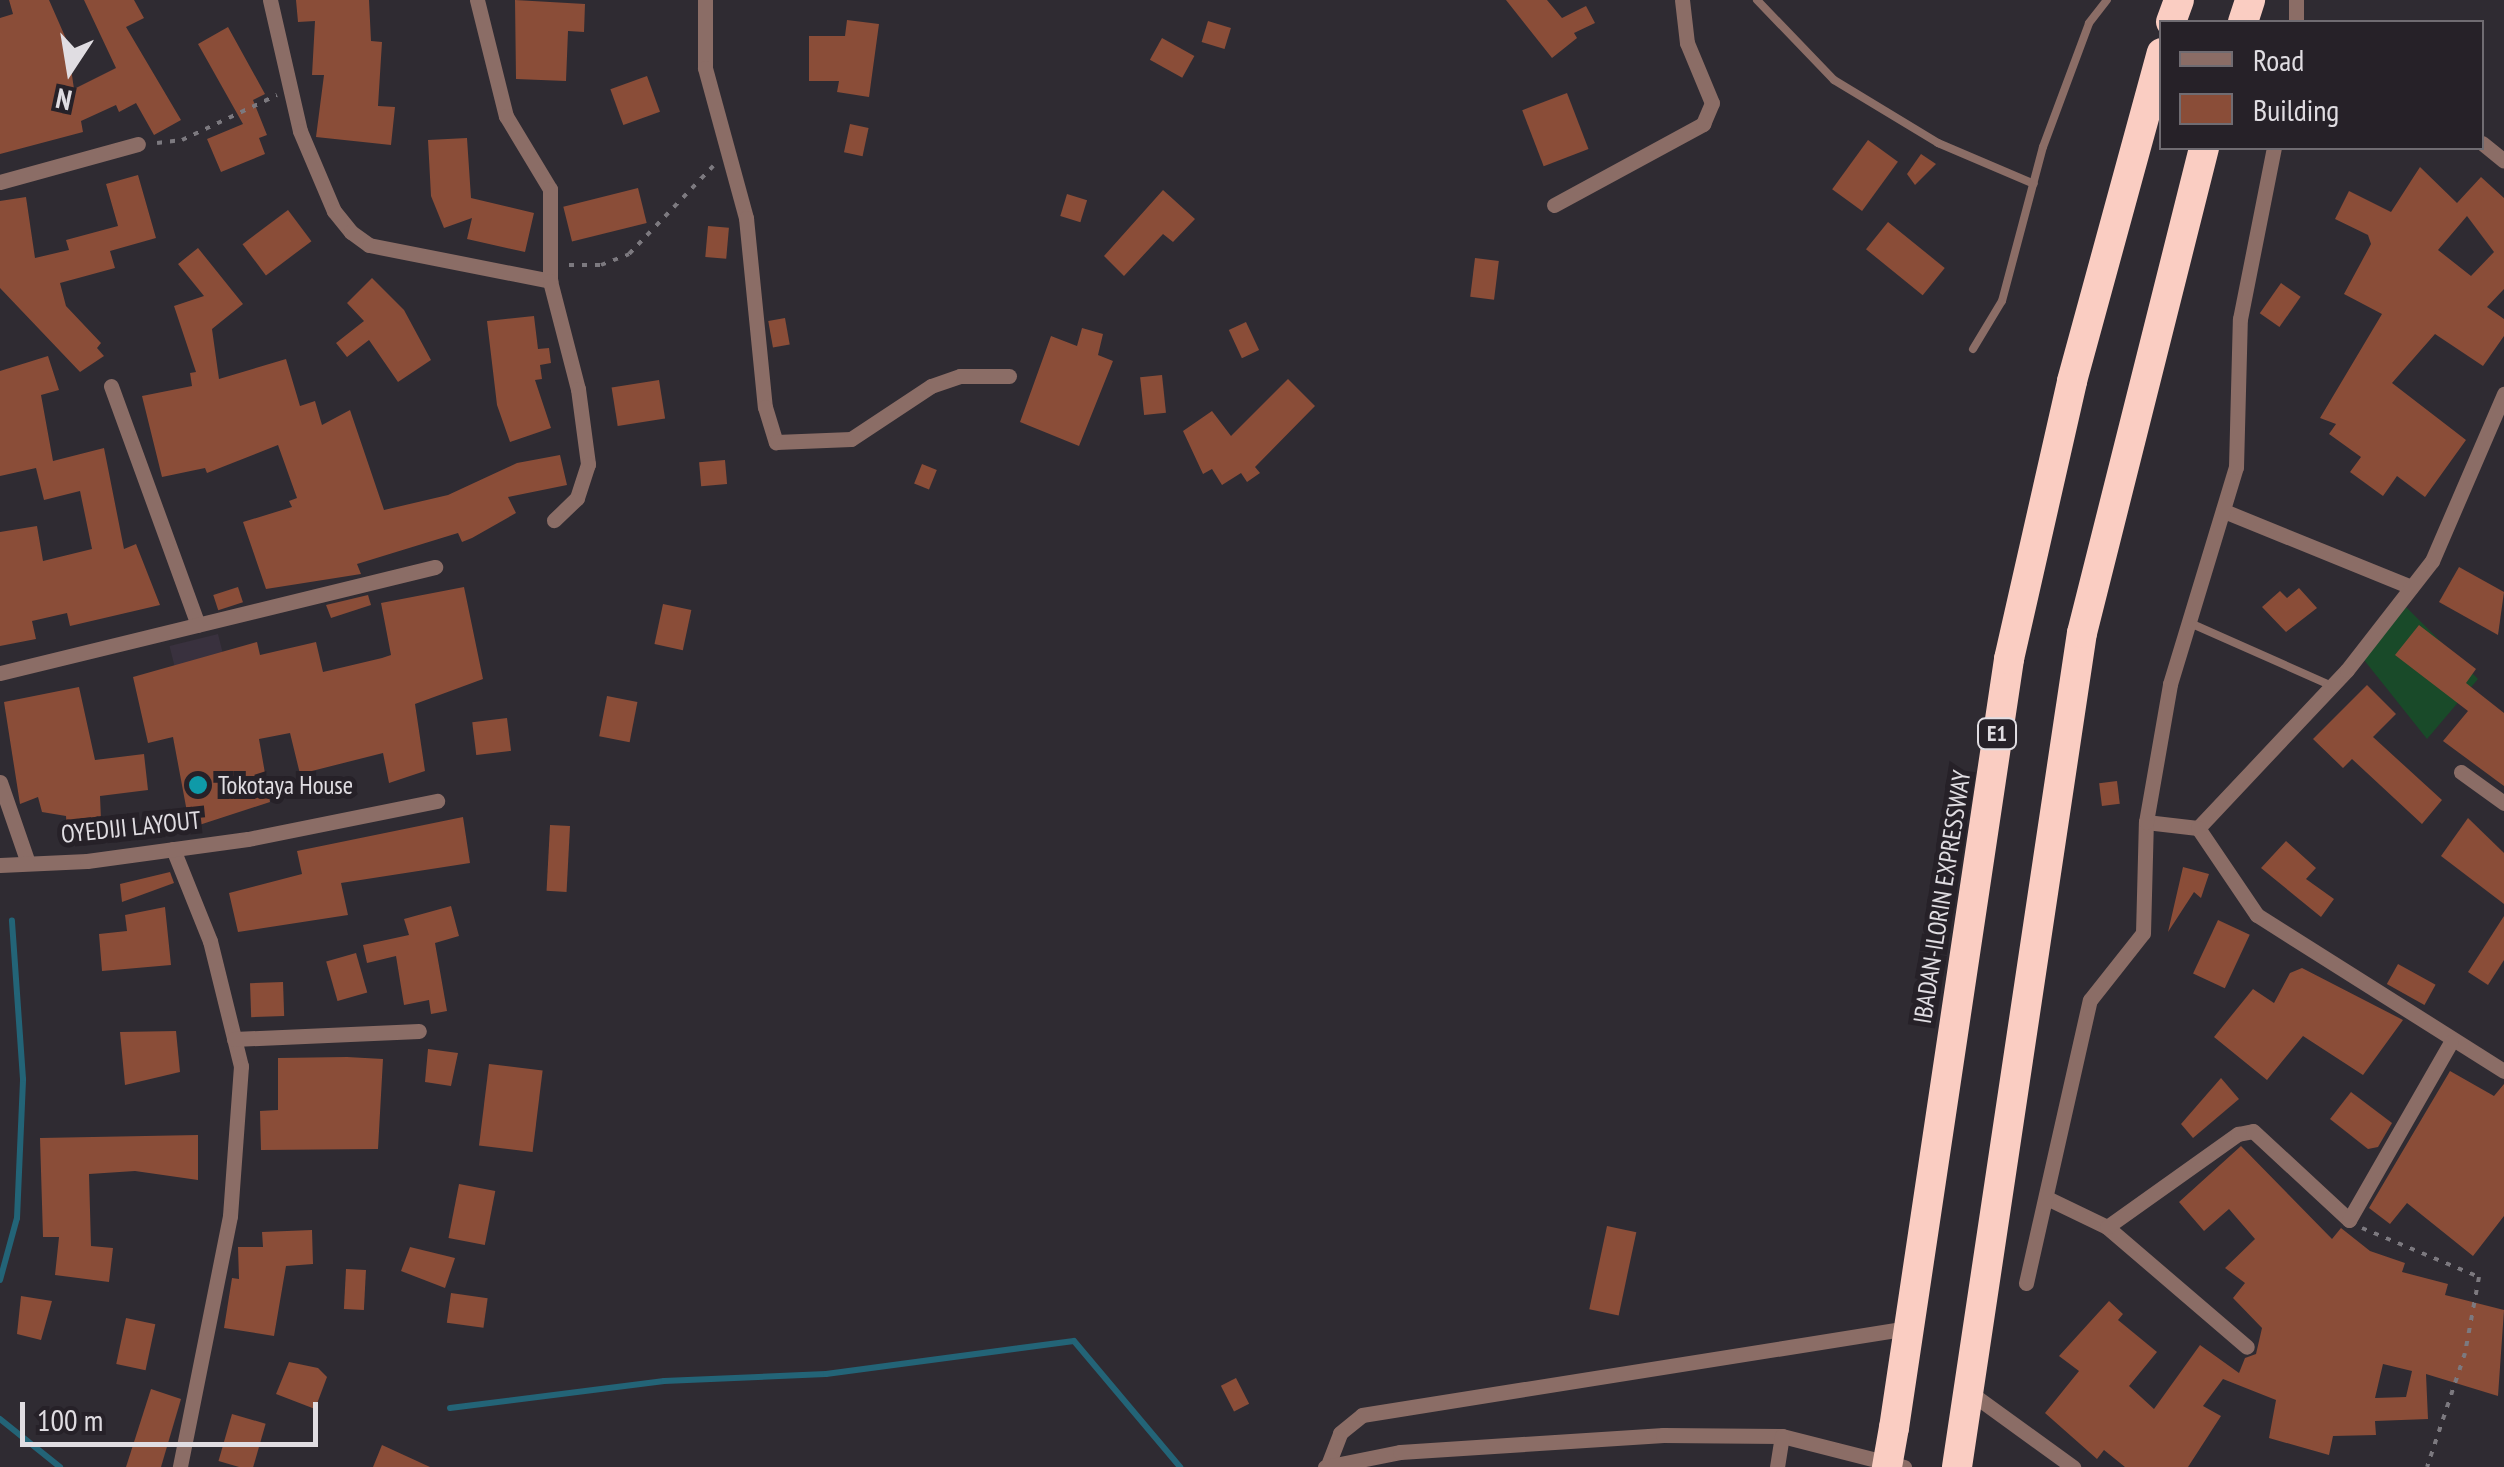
<!DOCTYPE html>
<html>
<head>
<meta charset="utf-8">
<style>
	body { margin:0 }
	#map { position:relative; width:2504px; height:1467px; overflow:hidden; background:#2f2b32; font-family:"PT Sans Narrow",sans-serif }
	div>[style] { position:absolute }
	.built>* { inset:0; background:#39313e; transform-origin:0 0 }
	.green>* { inset:0; background:#194a29 }
	.stream>* { height:6px; margin:-3px; padding:0 3px; transform-origin:3px; border-radius:3px; background:#236477 }
	.building>* { inset:0; background:#8a4d38; transform-origin:0 0 }
	.path>* { height:4px; margin-top:-2px; transform-origin:0; background:repeating-linear-gradient(90deg,#7c797f 0 5px,transparent 0 13px) }
	.service>* { height:8px; margin:-4px; padding:0 4px; transform-origin:4px; border-radius:4px; background:#8b6d66 }
	.minor>* { height:15px; margin:-7.5px; padding:0 7.5px; transform-origin:7.5px; border-radius:7.5px; background:#8b6d66 }
	.motorway>* { height:30px; margin:-15px; padding:0 15px; transform-origin:15px; border-radius:15px; background:#facdc2 }
	.motorway-bridge>* { height:30px; margin:-15px; padding:0 15px; transform-origin:15px; border-radius:15px; background:#facdc2 }
	.dots>* { width:28px; height:28px; translate:-50% -50%; box-sizing:border-box; border:5px solid #262128; border-radius:50% }
	span { translate:-50% -50%; white-space:nowrap; text-align:center; line-height:1.15; -webkit-text-stroke:10px #262128; paint-order:stroke }
	.shield-label span { padding:2px 8px; background:#262128; border:2px solid; border-radius:8px; -webkit-text-stroke-width:0 }
	.shield-label { font-size:22px; color:#e0dde2; font-weight:700 }
	.poi-label { font-size:25px; color:#e0dde2 }
	.left { translate:0 -50%; text-align:left }
	.street-label { font-size:25px; color:#e0dde2 }
	.legend { position:absolute; left:2159px; top:20px; width:325px; height:130px; box-sizing:border-box; background:#262128; border:2px solid #706c72; margin:0; padding:12px 18px; list-style:none; font-size:30px; color:#e0dde2 }
	.legend li { display:flex; align-items:center; gap:20px; height:50px }
	.legend b { width:50px; border:2px solid #706c72 }
	.north { position:absolute; left:20px; top:20px; width:100px; height:100px; -webkit-text-stroke:8px #262128; paint-order:stroke; rotate:192deg; font-size:28px; font-weight:700; line-height:40px; text-align:center; color:#e0dde2 }
	.north::after { content:''; display:block; margin:auto; width:35px; height:45px; background:#e0dde2; clip-path:polygon(50% 0,100% 100%,50% 72%,0 100%) }
	.scale { position:absolute; left:20px; top:1402px; width:298px; height:45px; box-sizing:border-box; border:5px solid #e0dde2; border-top:0; padding-left:12px; font-size:30px; line-height:35px; white-space:nowrap; color:#e0dde2; -webkit-text-stroke:8px #262128; paint-order:stroke }
</style>
</head>
<body>
<div id="map">
	<div class="built">
		<div style="left:218px;top:634px;width:60px;height:50px;rotate:76deg"></div>
	</div>
	<div class="green">
		<div style="clip-path:polygon(2406px 607px,2478px 679px,2427px 739px,2364px 660px)"></div>
	</div>
	<div class="stream">
		<div style="left:0;top:1280px;width:64px;rotate:-74.7deg"></div>
		<div style="left:17px;top:1218px;width:139px;rotate:-87.5deg"></div>
		<div style="left:23px;top:1079px;width:159px;rotate:-94deg"></div>
		<div style="left:450px;top:1408px;width:216px;rotate:-7.2deg"></div>
		<div style="left:664px;top:1381px;width:162px;rotate:-2.5deg"></div>
		<div style="left:826px;top:1374px;width:250px;rotate:-7.6deg"></div>
		<div style="left:1074px;top:1341px;width:165px;rotate:49.9deg"></div>
		<div style="left:0;top:1419px;width:77px;rotate:38.7deg"></div>
	</div>
	<div class="building">
		<div style="clip-path:polygon(9px 0,49px 0,67px 41px,74px 89px,116px 68px,84px 0,134px 0,144px 18px,126px 27px,181px 120px,154px 135px,136px 103px,119px 112px,116px 105px,81px 121px,83px 132px,0 154px,0 18px,13px 14px)"></div>
		<div style="clip-path:polygon(296px 0,369px 0,371px 41px,382px 42px,378px 106px,395px 107px,391px 145px,316px 137px,324px 75px,312px 75px,315px 21px,298px 22px)"></div>
		<div style="clip-path:polygon(515px 0,585px 4px,584px 32px,568px 31px,566px 81px,516px 79px)"></div>
		<div style="clip-path:polygon(1506px 0,1547px 0,1562px 18px,1586px 6px,1595px 23px,1574px 33px,1577px 38px,1552px 58px)"></div>
		<div style="clip-path:polygon(847px 20px,879px 24px,869px 97px,837px 92px,839px 81px,809px 81px,809px 36px,845px 36px)"></div>
		<div style="left:1208px;top:21px;width:24px;height:22px;rotate:17deg"></div>
		<div style="clip-path:polygon(228px 27px,265px 94px,253px 100px,267px 135px,259px 138px,265px 154px,221px 172px,207px 139px,243px 124px,198px 44px)"></div>
		<div style="left:1162px;top:38px;width:37px;height:25px;rotate:29deg"></div>
		<div style="left:647px;top:76px;width:38px;height:39px;rotate:70deg"></div>
		<div style="left:1567px;top:93px;width:60px;height:48px;rotate:69deg"></div>
		<div style="left:850px;top:124px;width:19px;height:29px;rotate:12deg"></div>
		<div style="clip-path:polygon(467px 138px,471px 198px,534px 213px,525px 252px,467px 239px,472px 218px,444px 228px,431px 196px,428px 140px)"></div>
		<div style="left:1868px;top:140px;width:37px;height:61px;rotate:36deg"></div>
		<div style="clip-path:polygon(1921px 154px,1936px 164px,1915px 185px,1907px 174px)"></div>
		<div style="clip-path:polygon(evenodd,2420px 167px,2457px 203px,2481px 177px,2504px 198px,2504px 289px,2487px 307px,2504px 319px,2504px 336px,2483px 366px,2435px 334px,2392px 383px,2466px 440px,2425px 497px,2397px 476px,2383px 496px,2350px 472px,2361px 457px,2329px 434px,2336px 424px,2320px 418px,2382px 314px,2344px 294px,2371px 244px,2368px 235px,2335px 219px,2349px 191px,2391px 212px,2420px 167px,2467px 216px,2494px 252px,2471px 276px,2438px 250px,2467px 216px)"></div>
		<div style="clip-path:polygon(138px 175px,156px 238px,110px 251px,115px 268px,60px 283px,66px 306px,101px 343px,97px 348px,104px 356px,80px 372px,0 288px,0 201px,26px 197px,35px 258px,69px 250px,66px 240px,118px 226px,106px 184px)"></div>
		<div style="left:638px;top:188px;width:36px;height:77px;rotate:76deg"></div>
		<div style="clip-path:polygon(1163px 190px,1195px 219px,1173px 242px,1163px 234px,1124px 276px,1104px 256px)"></div>
		<div style="left:1067px;top:194px;width:21px;height:23px;rotate:17deg"></div>
		<div style="left:288px;top:210px;width:39px;height:57px;rotate:53deg"></div>
		<div style="left:1888px;top:222px;width:73px;height:35px;rotate:39deg"></div>
		<div style="left:708px;top:226px;width:21px;height:31px;rotate:5deg"></div>
		<div style="clip-path:polygon(198px 248px,243px 304px,212px 329px,219px 379px,286px 359px,300px 406px,315px 401px,322px 425px,350px 410px,384px 510px,448px 495px,517px 463px,560px 455px,567px 485px,508px 497px,516px 513px,472px 538px,462px 542px,458px 533px,357px 564px,361px 574px,266px 589px,243px 522px,292px 507px,289px 501px,297px 498px,278px 445px,207px 473px,205px 468px,162px 477px,142px 396px,192px 386px,190px 373px,196px 372px,174px 306px,204px 296px,178px 264px)"></div>
		<div style="left:1475px;top:258px;width:24px;height:39px;rotate:7deg"></div>
		<div style="clip-path:polygon(372px 278px,404px 310px,431px 360px,398px 382px,369px 340px,347px 357px,336px 343px,364px 321px,347px 303px)"></div>
		<div style="left:2281px;top:283px;width:24px;height:37px;rotate:35deg"></div>
		<div style="clip-path:polygon(534px 316px,538px 349px,549px 348px,551px 363px,540px 365px,542px 379px,535px 380px,551px 428px,510px 442px,497px 405px,487px 321px)"></div>
		<div style="left:785px;top:318px;width:27px;height:17px;rotate:80deg"></div>
		<div style="left:1246px;top:322px;width:31px;height:19px;rotate:65deg"></div>
		<div style="clip-path:polygon(1082px 328px,1103px 334px,1098px 355px,1113px 361px,1079px 446px,1020px 422px,1051px 336px,1077px 346px)"></div>
		<div style="clip-path:polygon(48px 356px,59px 390px,41px 395px,53px 461px,104px 448px,124px 549px,136px 544px,160px 605px,70px 626px,67px 613px,32px 621px,36px 639px,0 646px,0 532px,37px 526px,43px 561px,92px 549px,80px 491px,44px 500px,36px 468px,0 476px,0 371px)"></div>
		<div style="left:1162px;top:375px;width:38px;height:22px;rotate:84deg"></div>
		<div style="clip-path:polygon(1288px 379px,1315px 406px,1255px 467px,1260px 473px,1247px 482px,1241px 473px,1222px 485px,1212px 469px,1203px 474px,1183px 431px,1212px 411px,1231px 436px)"></div>
		<div style="left:659px;top:380px;width:39px;height:48px;rotate:81deg"></div>
		<div style="left:725px;top:460px;width:24px;height:26px;rotate:85deg"></div>
		<div style="left:922px;top:464px;width:16px;height:21px;rotate:22deg"></div>
		<div style="clip-path:polygon(2459px 567px,2504px 592px,2498px 635px,2439px 602px)"></div>
		<div style="left:238px;top:587px;width:16px;height:26px;rotate:72deg"></div>
		<div style="clip-path:polygon(464px 587px,483px 679px,415px 704px,425px 771px,389px 783px,383px 753px,300px 774px,290px 733px,259px 739px,270px 802px,190px 828px,173px 737px,148px 743px,133px 677px,257px 642px,260px 655px,316px 642px,323px 672px,382px 658px,391px 655px,381px 603px)"></div>
		<div style="clip-path:polygon(2299px 588px,2317px 608px,2286px 632px,2262px 607px,2280px 591px,2287px 598px)"></div>
		<div style="clip-path:polygon(368px 595px,371px 605px,331px 618px,326px 605px)"></div>
		<div style="left:663px;top:604px;width:29px;height:41px;rotate:12deg"></div>
		<div style="clip-path:polygon(2419px 625px,2476px 669px,2466px 683px,2504px 713px,2504px 786px,2443px 741px,2468px 711px,2395px 655px)"></div>
		<div style="clip-path:polygon(2367px 685px,2396px 714px,2373px 737px,2442px 800px,2422px 824px,2352px 759px,2343px 768px,2313px 739px)"></div>
		<div style="clip-path:polygon(79px 687px,95px 760px,144px 754px,148px 790px,100px 796px,102px 843px,68px 845px,66px 816px,42px 812px,38px 797px,20px 804px,4px 702px)"></div>
		<div style="left:607px;top:696px;width:31px;height:41px;rotate:11deg"></div>
		<div style="left:507px;top:718px;width:33px;height:35px;rotate:83deg"></div>
		<div style="left:2117px;top:781px;width:23px;height:18px;rotate:83deg"></div>
		<div style="clip-path:polygon(463px 817px,470px 863px,341px 883px,348px 915px,238px 932px,229px 893px,302px 874px,297px 851px)"></div>
		<div style="clip-path:polygon(2468px 818px,2504px 853px,2504px 904px,2441px 856px)"></div>
		<div style="left:570px;top:826px;width:66px;height:20px;rotate:93deg"></div>
		<div style="clip-path:polygon(2286px 841px,2316px 868px,2306px 879px,2334px 899px,2321px 917px,2261px 868px)"></div>
		<div style="clip-path:polygon(2183px 867px,2209px 874px,2201px 898px,2194px 892px,2168px 932px)"></div>
		<div style="clip-path:polygon(170px 872px,174px 883px,122px 902px,120px 884px)"></div>
		<div style="clip-path:polygon(451px 906px,459px 936px,435px 943px,447px 1011px,431px 1014px,429px 1000px,404px 1005px,396px 956px,367px 963px,363px 945px,409px 935px,404px 919px)"></div>
		<div style="clip-path:polygon(165px 907px,171px 965px,102px 971px,99px 934px,127px 931px,125px 915px)"></div>
		<div style="clip-path:polygon(2504px 916px,2504px 960px,2488px 985px,2468px 972px)"></div>
		<div style="left:2218px;top:920px;width:35px;height:59px;rotate:25deg"></div>
		<div style="left:356px;top:953px;width:41px;height:31px;rotate:74deg"></div>
		<div style="left:2398px;top:964px;width:43px;height:23px;rotate:29deg"></div>
		<div style="clip-path:polygon(2302px 968px,2403px 1020px,2363px 1075px,2303px 1036px,2267px 1080px,2214px 1037px,2253px 989px,2274px 1003px,2290px 973px)"></div>
		<div style="left:283px;top:982px;width:34px;height:33px;rotate:88deg"></div>
		<div style="clip-path:polygon(176px 1031px,180px 1072px,125px 1085px,120px 1032px)"></div>
		<div style="clip-path:polygon(428px 1049px,458px 1053px,451px 1086px,425px 1082px)"></div>
		<div style="clip-path:polygon(347px 1057px,383px 1059px,378px 1149px,261px 1150px,260px 1111px,278px 1110px,278px 1058px)"></div>
		<div style="left:489px;top:1064px;width:54px;height:82px;rotate:7deg"></div>
		<div style="clip-path:polygon(2450px 1071px,2494px 1096px,2504px 1084px,2504px 1216px,2473px 1256px,2407px 1203px,2390px 1224px,2369px 1208px)"></div>
		<div style="clip-path:polygon(2221px 1078px,2239px 1099px,2193px 1138px,2181px 1124px)"></div>
		<div style="clip-path:polygon(2351px 1092px,2392px 1123px,2378px 1147px,2368px 1149px,2330px 1119px)"></div>
		<div style="clip-path:polygon(198px 1135px,198px 1180px,135px 1171px,89px 1174px,91px 1246px,113px 1248px,109px 1282px,55px 1275px,59px 1237px,43px 1237px,40px 1138px)"></div>
		<div style="clip-path:polygon(evenodd,2241px 1146px,2332px 1239px,2341px 1228px,2370px 1251px,2405px 1263px,2402px 1272px,2448px 1284px,2445px 1295px,2504px 1310px,2498px 1396px,2426px 1374px,2428px 1419px,2375px 1421px,2376px 1435px,2333px 1436px,2329px 1455px,2269px 1438px,2276px 1400px,2223px 1379px,2203px 1406px,2221px 1416px,2188px 1467px,2125px 1467px,2104px 1450px,2097px 1459px,2045px 1413px,2079px 1371px,2059px 1356px,2109px 1301px,2123px 1314px,2118px 1320px,2157px 1352px,2129px 1386px,2154px 1409px,2200px 1345px,2239px 1373px,2245px 1358px,2256px 1354px,2262px 1328px,2233px 1298px,2245px 1283px,2225px 1268px,2255px 1239px,2229px 1209px,2204px 1231px,2179px 1202px,2241px 1146px,2383px 1364px,2412px 1371px,2406px 1397px,2375px 1398px,2383px 1364px)"></div>
		<div style="left:459px;top:1184px;width:37px;height:55px;rotate:11deg"></div>
		<div style="left:1607px;top:1226px;width:30px;height:85px;rotate:12deg"></div>
		<div style="clip-path:polygon(312px 1230px,313px 1264px,286px 1266px,274px 1336px,224px 1328px,232px 1278px,239px 1279px,238px 1247px,263px 1247px,262px 1232px)"></div>
		<div style="clip-path:polygon(410px 1247px,455px 1258px,445px 1288px,401px 1271px)"></div>
		<div style="left:346px;top:1269px;width:20px;height:40px;rotate:3deg"></div>
		<div style="left:451px;top:1293px;width:37px;height:30px;rotate:8deg"></div>
		<div style="clip-path:polygon(21px 1296px,52px 1301px,41px 1340px,17px 1334px)"></div>
		<div style="left:126px;top:1318px;width:30px;height:47px;rotate:12deg"></div>
		<div style="clip-path:polygon(289px 1362px,318px 1368px,327px 1377px,315px 1409px,276px 1394px)"></div>
		<div style="left:1236px;top:1378px;width:29px;height:17px;rotate:63deg"></div>
		<div style="clip-path:polygon(151px 1389px,181px 1399px,161px 1467px,126px 1467px)"></div>
		<div style="left:232px;top:1414px;width:35px;height:49px;rotate:16deg"></div>
		<div style="clip-path:polygon(382px 1445px,430px 1467px,373px 1467px)"></div>
	</div>
	<div class="path">
		<div style="left:157px;top:143px;width:25px;rotate:-7deg"></div>
		<div style="left:182px;top:140px;width:105px;rotate:-25.3deg"></div>
		<div style="left:569px;top:265px;width:32px"></div>
		<div style="left:601px;top:265px;width:30px;rotate:-21deg"></div>
		<div style="left:629px;top:254px;width:122px;rotate:-46.3deg"></div>
		<div style="left:2362px;top:1228px;width:127px;rotate:22.7deg"></div>
		<div style="left:2479px;top:1277px;width:77px;rotate:100.4deg"></div>
		<div style="left:2465px;top:1353px;width:120px;rotate:108.4deg"></div>
	</div>
	<div class="service">
		<div style="left:1757px;top:0;width:111px;rotate:46.1deg"></div>
		<div style="left:1834px;top:80px;width:122px;rotate:31.2deg"></div>
		<div style="left:1938px;top:143px;width:104px;rotate:23.1deg"></div>
		<div style="left:1973px;top:349px;width:56px;rotate:-58.9deg"></div>
		<div style="left:2002px;top:301px;width:159px;rotate:-75.1deg"></div>
		<div style="left:2043px;top:147px;width:132px;rotate:-69.6deg"></div>
		<div style="left:2089px;top:23px;width:29px;rotate:-52deg"></div>
		<div style="left:2190px;top:623px;width:155px;rotate:23.9deg"></div>
	</div>
	<div class="minor">
		<div style="left:270px;top:0;width:134px;rotate:77.1deg"></div>
		<div style="left:300px;top:131px;width:87px;rotate:67deg"></div>
		<div style="left:334px;top:211px;width:27px;rotate:51deg"></div>
		<div style="left:351px;top:232px;width:22px;rotate:36deg"></div>
		<div style="left:369px;top:245px;width:185px;rotate:11.2deg"></div>
		<div style="left:477px;top:0;width:120px;rotate:76deg"></div>
		<div style="left:506px;top:116px;width:85px;rotate:58.9deg"></div>
		<div style="left:550px;top:189px;width:92px;rotate:90deg"></div>
		<div style="left:550px;top:281px;width:112px;rotate:75.5deg"></div>
		<div style="left:578px;top:389px;width:76px;rotate:82.4deg"></div>
		<div style="left:588px;top:464px;width:36px;rotate:108deg"></div>
		<div style="left:577px;top:498px;width:32px;rotate:136deg"></div>
		<div style="left:705px;top:0;width:68px;rotate:90deg"></div>
		<div style="left:705px;top:68px;width:156px;rotate:74.7deg"></div>
		<div style="left:746px;top:218px;width:190px;rotate:84.3deg"></div>
		<div style="left:765px;top:407px;width:37px;rotate:73deg"></div>
		<div style="left:776px;top:442px;width:75px;rotate:-2.3deg"></div>
		<div style="left:851px;top:439px;width:96px;rotate:-33.5deg"></div>
		<div style="left:931px;top:386px;width:31px;rotate:-19deg"></div>
		<div style="left:960px;top:376px;width:49px"></div>
		<div style="left:2296px;top:0;width:22px;rotate:90deg"></div>
		<div style="left:2482px;top:143px;width:28px;rotate:39deg"></div>
		<div style="left:0;top:182px;width:143px;rotate:-15.4deg"></div>
		<div style="left:1554px;top:205px;width:170px;rotate:-28.5deg"></div>
		<div style="left:1703px;top:124px;width:23px;rotate:-67deg"></div>
		<div style="left:1712px;top:103px;width:65px;rotate:-112.6deg"></div>
		<div style="left:1687px;top:43px;width:43px;rotate:-96.6deg"></div>
		<div style="left:111px;top:386px;width:254px;rotate:70deg"></div>
		<div style="left:2224px;top:511px;width:202px;rotate:22.1deg"></div>
		<div style="left:0;top:673px;width:448px;rotate:-13.7deg"></div>
		<div style="left:2461px;top:772px;width:53px;rotate:35.8deg"></div>
		<div style="left:0;top:782px;width:83px;rotate:70.9deg"></div>
		<div style="left:2146px;top:822px;width:52px;rotate:6.6deg"></div>
		<div style="left:2198px;top:828px;width:217px;rotate:-46.7deg"></div>
		<div style="left:2347px;top:670px;width:138px;rotate:-52.1deg"></div>
		<div style="left:2432px;top:561px;width:182px;rotate:-66.7deg"></div>
		<div style="left:2198px;top:828px;width:105px;rotate:55.9deg"></div>
		<div style="left:2257px;top:915px;width:292px;rotate:32.3deg"></div>
		<div style="left:173px;top:849px;width:99px;rotate:68.1deg"></div>
		<div style="left:210px;top:941px;width:129px;rotate:76.1deg"></div>
		<div style="left:241px;top:1066px;width:150px;rotate:94.2deg"></div>
		<div style="left:230px;top:1216px;width:256px;rotate:101.3deg"></div>
		<div style="left:0;top:865px;width:87px;rotate:-2.6deg"></div>
		<div style="left:87px;top:861px;width:162px;rotate:-7.8deg"></div>
		<div style="left:248px;top:839px;width:193px;rotate:-11.4deg"></div>
		<div style="left:234px;top:1039px;width:185px;rotate:-2.5deg"></div>
		<div style="left:2049px;top:1199px;width:64px;rotate:25.8deg"></div>
		<div style="left:2107px;top:1227px;width:184px;rotate:40.6deg"></div>
		<div style="left:2107px;top:1227px;width:161px;rotate:-35.4deg"></div>
		<div style="left:2238px;top:1134px;width:15px;rotate:-11deg"></div>
		<div style="left:2253px;top:1131px;width:131px;rotate:42.8deg"></div>
		<div style="left:2349px;top:1220px;width:205px;rotate:-60.2deg"></div>
		<div style="left:2026px;top:1283px;width:290px;rotate:-77.3deg"></div>
		<div style="left:2090px;top:1000px;width:85px;rotate:-51.7deg"></div>
		<div style="left:2143px;top:933px;width:111px;rotate:-88.5deg"></div>
		<div style="left:2146px;top:822px;width:140px;rotate:-80.1deg"></div>
		<div style="left:2170px;top:684px;width:227px;rotate:-73.1deg"></div>
		<div style="left:2236px;top:467px;width:148px;rotate:-88.5deg"></div>
		<div style="left:2240px;top:319px;width:174px;rotate:-78.8deg"></div>
		<div style="left:1968px;top:1391px;width:130px;rotate:35.9deg"></div>
		<div style="left:1328px;top:1465px;width:34px;rotate:-69deg"></div>
		<div style="left:1340px;top:1433px;width:28px;rotate:-39deg"></div>
		<div style="left:1362px;top:1415px;width:553px;rotate:-9.05deg"></div>
		<div style="left:1325px;top:1467px;width:76px;rotate:-11.3deg"></div>
		<div style="left:1400px;top:1452px;width:264px;rotate:-3.7deg"></div>
		<div style="left:1663px;top:1435px;width:119px;rotate:0.5deg"></div>
		<div style="left:1782px;top:1436px;width:126px;rotate:14.3deg"></div>
		<div style="left:1777px;top:1467px;width:31px;rotate:-81deg"></div>
	</div>
	<div class="motorway">
		<div style="left:2171px;top:22px;width:23px;rotate:-70deg"></div>
		<div style="left:2243px;top:22px;width:23px;rotate:-72deg"></div>
		<div style="left:1894px;top:1428px;width:778px;rotate:-81.49deg"></div>
		<div style="left:2009px;top:659px;width:285px;rotate:-77.2deg"></div>
		<div style="left:2072px;top:381px;width:340px;rotate:-74.7deg"></div>
		<div style="left:1957px;top:1467px;width:843px;rotate:-81.48deg"></div>
		<div style="left:2082px;top:633px;width:500px;rotate:-75.88deg"></div>
	</div>
	<div class="motorway-bridge">
		<div style="left:1887px;top:1467px;width:40px;rotate:-80deg"></div>
	</div>
	<div class="dots">
		<div style="left:198px;top:785px;background:#0f9aa8"></div>
	</div>
	<div class="shield-label">
		<span style="left:1997px;top:734px">E1</span>
	</div>
	<div class="poi-label">
		<span class="left" style="left:218px;top:785px">Tokotaya House</span>
	</div>
	<div class="street-label">
		<span style="left:131px;top:827px;rotate:-6deg">OYEDIJI LAYOUT</span>
		<span style="left:1942px;top:897px;rotate:-81deg">IBADAN-ILORIN EXPRESSWAY</span>
	</div>
	<ul class="legend">
	<li><b style="height:12px;background:#8b6d66"></b>Road</li>
	<li><b style="height:28px;background:#8a4d38"></b>Building</li>
	</ul>
	<div class="north">N</div>
	<div class="scale">100 m</div>
</div>
</body>
</html>
